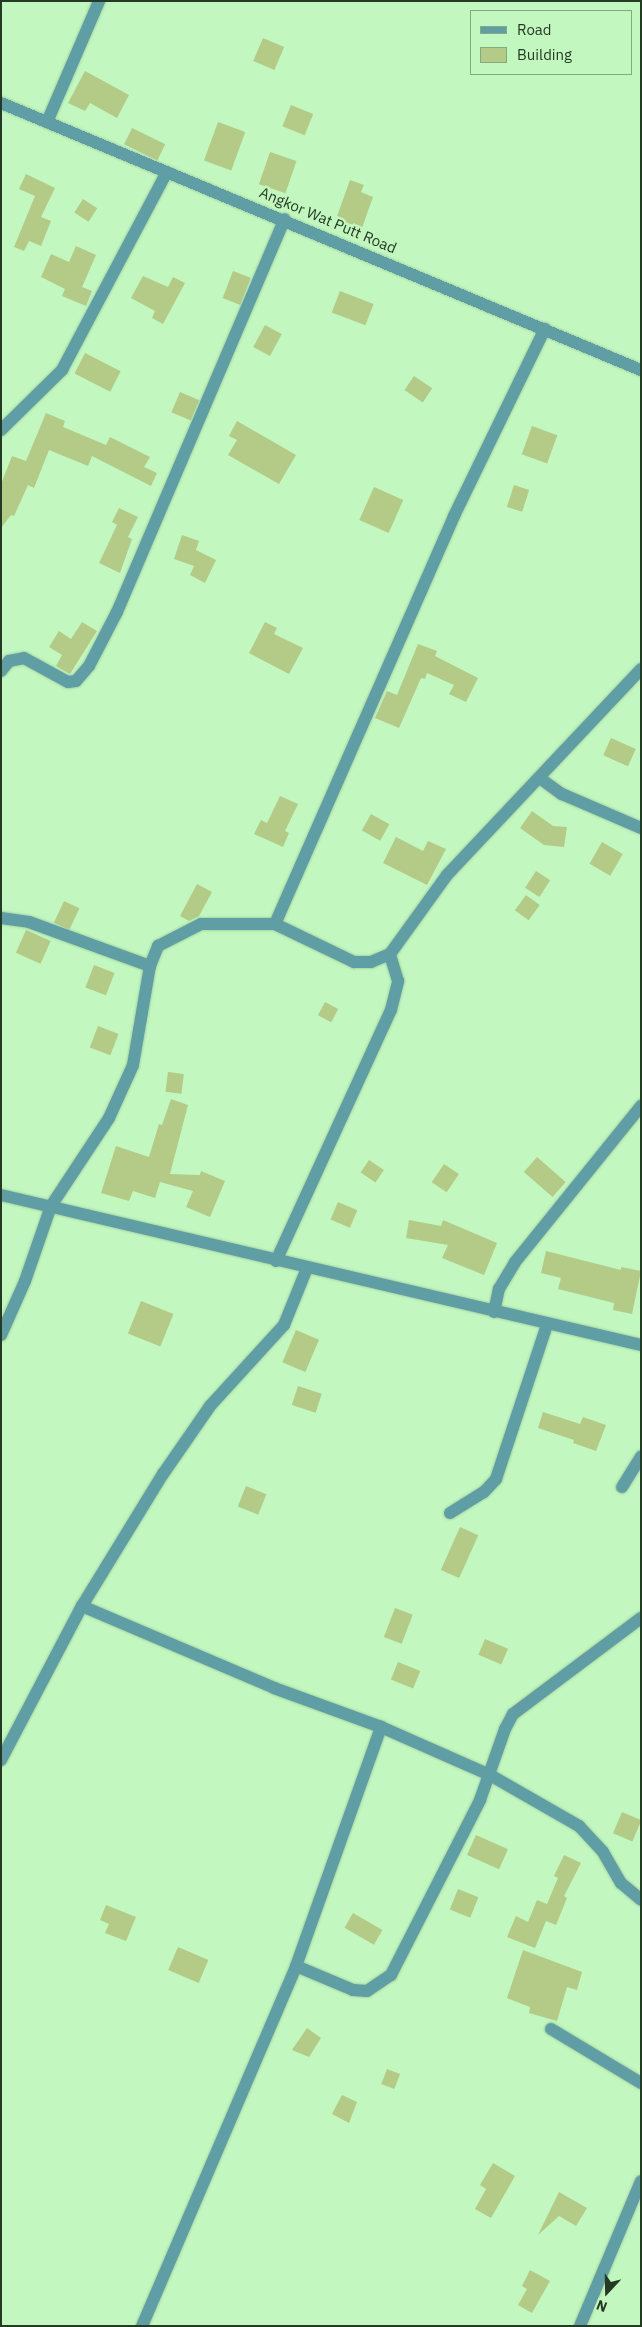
<!DOCTYPE html>
<html>
<head>
<meta charset="utf-8">
<style>
	body { margin:0 }
	#map { position:relative; width:642px; height:2327px; overflow:hidden; background:#c2f7bf; font-family:"IBM Plex Sans",sans-serif }
	div>[style] { position:absolute }
	.building>* { inset:0; background:#b4ca87; transform-origin:0 0 }
	.roads { filter:drop-shadow(0 0 1px #a3d1a0) drop-shadow(0 0 1px #a3d1a0) }
	.minor>* { height:12px; margin:-6px; padding:0 6px; transform-origin:6px; border-radius:6px; background:#5f9ea4 }
	span { translate:-50% -50%; white-space:nowrap; text-align:center; line-height:1.15; -webkit-text-stroke:5px #c2f7bf; paint-order:stroke }
	.street-label { font-size:15px; color:#253a24 }
	.frame { position:absolute; inset:0; border:2px solid #253a24; pointer-events:none }
	.legend { position:absolute; left:470px; top:10px; width:162px; height:65px; box-sizing:border-box; background:#c2f7bf; border:1px solid #83ab81; margin:0; padding:6px 9px; list-style:none; font-size:15px; color:#253a24 }
	.legend li { display:flex; align-items:center; gap:10px; height:25px }
	.legend b { width:25px; border:1px solid #83ab81 }
	.north { position:absolute; left:582px; top:2267px; width:50px; height:50px; -webkit-text-stroke:4px #c2f7bf; paint-order:stroke; rotate:201deg; font-size:14px; font-weight:700; line-height:20px; text-align:center; color:#253a24 }
	.north::after { content:''; display:block; margin:auto; width:18px; height:22px; background:#253a24; clip-path:polygon(50% 0,100% 100%,50% 72%,0 100%) }
</style>
</head>
<body>
<div id="map">
	<div class="building">
		<div style="left:263px;top:38px;width:23px;height:25px;rotate:23deg"></div>
		<div style="clip-path:polygon(85px 71px,129px 95px,117px 118px,90px 103px,85px 111px,68px 103px)"></div>
		<div style="left:291px;top:105px;width:24px;height:23px;rotate:22deg"></div>
		<div style="left:218px;top:122px;width:29px;height:41px;rotate:20deg"></div>
		<div style="left:132px;top:128px;width:37px;height:18px;rotate:26deg"></div>
		<div style="left:270px;top:152px;width:28px;height:34px;rotate:19deg"></div>
		<div style="clip-path:polygon(26px 174px,55px 188px,41px 217px,51px 221px,41px 246px,29px 241px,24px 251px,14px 247px,35px 196px,19px 189px)"></div>
		<div style="clip-path:polygon(350px 180px,364px 185px,361px 192px,373px 197px,362px 228px,336px 219px)"></div>
		<div style="left:83px;top:199px;width:17px;height:16px;rotate:33deg"></div>
		<div style="clip-path:polygon(76px 246px,96px 255px,82px 287px,92px 291px,86px 306px,62px 296px,65px 289px,41px 277px,51px 254px,69px 262px)"></div>
		<div style="left:233px;top:271px;width:19px;height:29px;rotate:21deg"></div>
		<div style="clip-path:polygon(143px 276px,168px 287px,173px 277px,185px 283px,163px 324px,152px 318px,155px 311px,131px 298px)"></div>
		<div style="left:340px;top:291px;width:36px;height:23px;rotate:21deg"></div>
		<div style="left:265px;top:325px;width:19px;height:25px;rotate:28deg"></div>
		<div style="left:85px;top:353px;width:40px;height:23px;rotate:27deg"></div>
		<div style="left:414px;top:376px;width:22px;height:17px;rotate:34deg"></div>
		<div style="left:180px;top:392px;width:21px;height:22px;rotate:23deg"></div>
		<div style="clip-path:polygon(46px 413px,65px 421px,63px 427px,106px 445px,110px 437px,150px 457px,144px 467px,157px 473px,151px 486px,92px 456px,88px 466px,49px 450px,34px 488px,28px 485px,14px 516px,11px 515px,1px 528px,1px 484px,12px 456px,26px 461px)"></div>
		<div style="clip-path:polygon(237px 421px,296px 455px,279px 484px,228px 455px,237px 440px,229px 436px)"></div>
		<div style="left:532px;top:426px;width:27px;height:30px;rotate:20deg"></div>
		<div style="left:514px;top:485px;width:16px;height:23px;rotate:18deg"></div>
		<div style="left:374px;top:487px;width:32px;height:36px;rotate:24deg"></div>
		<div style="clip-path:polygon(119px 508px,138px 517px,128px 537px,132px 539px,120px 573px,99px 563px,117px 525px,112px 522px)"></div>
		<div style="clip-path:polygon(182px 535px,199px 541px,196px 550px,216px 560px,205px 583px,190px 575px,194px 566px,174px 559px)"></div>
		<div style="clip-path:polygon(82px 622px,97px 631px,70px 674px,56px 666px,62px 655px,49px 647px,59px 631px,71px 639px)"></div>
		<div style="clip-path:polygon(265px 622px,277px 628px,274px 634px,303px 648px,289px 674px,249px 653px)"></div>
		<div style="clip-path:polygon(418px 644px,437px 651px,435px 656px,478px 678px,466px 702px,449px 694px,454px 685px,427px 673px,425px 679px,421px 678px,399px 728px,375px 718px,387px 691px,397px 695px)"></div>
		<div style="left:611px;top:738px;width:27px;height:19px;rotate:24deg"></div>
		<div style="clip-path:polygon(280px 796px,298px 804px,285px 831px,289px 833px,283px 847px,254px 834px,261px 820px,267px 823px)"></div>
		<div style="clip-path:polygon(532px 811px,553px 826px,567px 827px,564px 847px,544px 845px,520px 828px)"></div>
		<div style="left:371px;top:814px;width:21px;height:19px;rotate:29deg"></div>
		<div style="clip-path:polygon(396px 837px,423px 851px,428px 841px,446px 849px,427px 885px,383px 863px)"></div>
		<div style="left:602px;top:842px;width:24px;height:25px;rotate:30deg"></div>
		<div style="left:536px;top:871px;width:17px;height:20px;rotate:33deg"></div>
		<div style="clip-path:polygon(197px 884px,212px 892px,199px 916px,189px 921px,180px 916px)"></div>
		<div style="left:526px;top:895px;width:17px;height:19px;rotate:36deg"></div>
		<div style="left:64px;top:901px;width:17px;height:24px;rotate:25deg"></div>
		<div style="left:26px;top:930px;width:27px;height:25px;rotate:24deg"></div>
		<div style="left:94px;top:965px;width:22px;height:24px;rotate:21deg"></div>
		<div style="left:325px;top:1002px;width:15px;height:15px;rotate:28deg"></div>
		<div style="left:98px;top:1026px;width:22px;height:23px;rotate:21deg"></div>
		<div style="left:168px;top:1072px;width:16px;height:20px;rotate:7deg"></div>
		<div style="clip-path:polygon(171px 1099px,188px 1105px,170px 1174px,200px 1175px,201px 1171px,225px 1181px,210px 1217px,186px 1207px,193px 1191px,160px 1182px,155px 1198px,133px 1191px,129px 1201px,101px 1193px,116px 1146px,149px 1157px,159px 1124px,162px 1125px)"></div>
		<div style="left:537px;top:1157px;width:38px;height:20px;rotate:41deg"></div>
		<div style="left:369px;top:1160px;width:18px;height:15px;rotate:34deg"></div>
		<div style="left:444px;top:1164px;width:18px;height:22px;rotate:34deg"></div>
		<div style="left:338px;top:1202px;width:21px;height:19px;rotate:23deg"></div>
		<div style="clip-path:polygon(409px 1220px,441px 1226px,443px 1220px,497px 1243px,484px 1275px,442px 1258px,448px 1245px,406px 1238px)"></div>
		<div style="clip-path:polygon(546px 1251px,621px 1270px,621px 1267px,641px 1271px,632px 1314px,613px 1310px,614px 1303px,558px 1289px,561px 1278px,541px 1273px)"></div>
		<div style="left:141px;top:1301px;width:35px;height:35px;rotate:22deg"></div>
		<div style="left:296px;top:1330px;width:25px;height:35px;rotate:23deg"></div>
		<div style="left:298px;top:1386px;width:25px;height:20px;rotate:18deg"></div>
		<div style="clip-path:polygon(543px 1412px,580px 1424px,583px 1417px,606px 1425px,596px 1451px,573px 1443px,574px 1440px,538px 1428px)"></div>
		<div style="left:246px;top:1486px;width:22px;height:22px;rotate:22deg"></div>
		<div style="left:460px;top:1527px;width:20px;height:47px;rotate:24deg"></div>
		<div style="left:395px;top:1608px;width:19px;height:31px;rotate:21deg"></div>
		<div style="left:485px;top:1639px;width:25px;height:17px;rotate:23deg"></div>
		<div style="left:398px;top:1662px;width:24px;height:19px;rotate:22deg"></div>
		<div style="left:622px;top:1812px;width:21px;height:23px;rotate:23deg"></div>
		<div style="left:476px;top:1835px;width:35px;height:22px;rotate:24deg"></div>
		<div style="clip-path:polygon(564px 1855px,581px 1863px,564px 1896px,567px 1898px,556px 1925px,546px 1921px,535px 1948px,507px 1937px,516px 1916px,528px 1922px,537px 1900px,547px 1904px,558px 1878px,554px 1876px)"></div>
		<div style="left:458px;top:1889px;width:22px;height:22px;rotate:22deg"></div>
		<div style="clip-path:polygon(106px 1905px,136px 1917px,126px 1941px,105px 1933px,109px 1924px,100px 1920px)"></div>
		<div style="left:353px;top:1913px;width:34px;height:17px;rotate:30deg"></div>
		<div style="left:178px;top:1947px;width:33px;height:25px;rotate:23deg"></div>
		<div style="clip-path:polygon(523px 1950px,582px 1972px,577px 1990px,567px 1987px,557px 2021px,529px 2013px,530px 2007px,507px 1998px)"></div>
		<div style="clip-path:polygon(307px 2028px,321px 2038px,309px 2057px,292px 2050px)"></div>
		<div style="left:387px;top:2069px;width:14px;height:16px;rotate:21deg"></div>
		<div style="clip-path:polygon(342px 2095px,357px 2102px,349px 2123px,332px 2114px)"></div>
		<div style="clip-path:polygon(493px 2163px,515px 2176px,491px 2218px,475px 2209px,486px 2189px,480px 2185px)"></div>
		<div style="clip-path:polygon(559px 2192px,587px 2208px,576px 2226px,559px 2216px,538px 2235px)"></div>
		<div style="clip-path:polygon(530px 2270px,550px 2281px,532px 2313px,518px 2305px,527px 2289px,522px 2286px)"></div>
	</div>
	<div class="roads">
		<div class="minor">
			<div style="left:1px;top:103px;width:693px;rotate:22.65deg"></div>
			<div style="left:47px;top:122px;width:132px;rotate:-66.7deg"></div>
			<div style="left:1px;top:430px;width:86px;rotate:-44.5deg"></div>
			<div style="left:62px;top:370px;width:224px;rotate:-62.1deg"></div>
			<div style="left:1px;top:671px;width:13px;rotate:-51deg"></div>
			<div style="left:9px;top:661px;width:15px;rotate:-11deg"></div>
			<div style="left:24px;top:658px;width:50px;rotate:28.6deg"></div>
			<div style="left:68px;top:682px;width:8px;rotate:-7deg"></div>
			<div style="left:76px;top:681px;width:20px;rotate:-49deg"></div>
			<div style="left:89px;top:666px;width:61px;rotate:-62.6deg"></div>
			<div style="left:117px;top:612px;width:427px;rotate:-66.9deg"></div>
			<div style="left:541px;top:779px;width:26px;rotate:36deg"></div>
			<div style="left:562px;top:794px;width:86px;rotate:23.3deg"></div>
			<div style="left:1px;top:918px;width:28px;rotate:8deg"></div>
			<div style="left:29px;top:922px;width:129px;rotate:20deg"></div>
			<div style="left:275px;top:924px;width:88px;rotate:25.7deg"></div>
			<div style="left:354px;top:962px;width:17px"></div>
			<div style="left:371px;top:962px;width:21px;rotate:-23deg"></div>
			<div style="left:390px;top:954px;width:97px;rotate:-54.2deg"></div>
			<div style="left:447px;top:875px;width:283px;rotate:-46.7deg"></div>
			<div style="left:1px;top:1195px;width:657px;rotate:13.19deg"></div>
			<div style="left:276px;top:1261px;width:276px;rotate:-65.4deg"></div>
			<div style="left:391px;top:1010px;width:30px;rotate:-76deg"></div>
			<div style="left:398px;top:981px;width:28px;rotate:-107deg"></div>
			<div style="left:494px;top:1312px;width:24px;rotate:-78deg"></div>
			<div style="left:499px;top:1289px;width:31px;rotate:-59deg"></div>
			<div style="left:515px;top:1262px;width:201px;rotate:-51.1deg"></div>
			<div style="left:1px;top:1335px;width:59px;rotate:-66deg"></div>
			<div style="left:25px;top:1281px;width:79px;rotate:-70.9deg"></div>
			<div style="left:51px;top:1206px;width:105px;rotate:-56.6deg"></div>
			<div style="left:109px;top:1118px;width:58px;rotate:-65.6deg"></div>
			<div style="left:133px;top:1065px;width:100px;rotate:-80.3deg"></div>
			<div style="left:150px;top:966px;width:22px;rotate:-68deg"></div>
			<div style="left:158px;top:946px;width:48px;rotate:-27.1deg"></div>
			<div style="left:201px;top:924px;width:74px"></div>
			<div style="left:275px;top:924px;width:446px;rotate:-66.3deg"></div>
			<div style="left:454px;top:516px;width:208px;rotate:-64.1deg"></div>
			<div style="left:622px;top:1487px;width:36px;rotate:-58deg"></div>
			<div style="left:450px;top:1513px;width:40px;rotate:-32deg"></div>
			<div style="left:484px;top:1492px;width:18px;rotate:-47deg"></div>
			<div style="left:496px;top:1479px;width:162px;rotate:-71.7deg"></div>
			<div style="left:82px;top:1606px;width:209px;rotate:23.1deg"></div>
			<div style="left:274px;top:1688px;width:114px;rotate:20deg"></div>
			<div style="left:381px;top:1727px;width:119px;rotate:23.8deg"></div>
			<div style="left:490px;top:1775px;width:103px;rotate:29.8deg"></div>
			<div style="left:579px;top:1826px;width:35px;rotate:47deg"></div>
			<div style="left:603px;top:1852px;width:36px;rotate:60deg"></div>
			<div style="left:621px;top:1883px;width:26px;rotate:40deg"></div>
			<div style="left:1px;top:1760px;width:174px;rotate:-62.3deg"></div>
			<div style="left:82px;top:1606px;width:155px;rotate:-58.5deg"></div>
			<div style="left:163px;top:1474px;width:83px;rotate:-55.3deg"></div>
			<div style="left:210px;top:1406px;width:110px;rotate:-47.6deg"></div>
			<div style="left:284px;top:1325px;width:61px;rotate:-68deg"></div>
			<div style="left:296px;top:1966px;width:62px;rotate:22.8deg"></div>
			<div style="left:353px;top:1990px;width:14px;rotate:4deg"></div>
			<div style="left:367px;top:1991px;width:29px;rotate:-34deg"></div>
			<div style="left:391px;top:1975px;width:196px;rotate:-63deg"></div>
			<div style="left:480px;top:1800px;width:75px;rotate:-70.6deg"></div>
			<div style="left:505px;top:1729px;width:17px;rotate:-62deg"></div>
			<div style="left:513px;top:1714px;width:160px;rotate:-36.9deg"></div>
			<div style="left:551px;top:2029px;width:105px;rotate:31deg"></div>
			<div style="left:142px;top:2326px;width:392px;rotate:-66.8deg"></div>
			<div style="left:296px;top:1966px;width:254px;rotate:-70.4deg"></div>
			<div style="left:580px;top:2326px;width:157px;rotate:-67.2deg"></div>
		</div>
	</div>
	<div class="street-label">
		<span style="left:328px;top:220px;rotate:23deg">Angkor Wat Putt Road</span>
	</div>
	<div class="frame"></div>
	<ul class="legend">
	<li><b style="height:6px;background:#5f9ea4"></b>Road</li>
	<li><b style="height:14px;background:#b4ca87"></b>Building</li>
	</ul>
	<div class="north">N</div>
</div>
</body>
</html>
